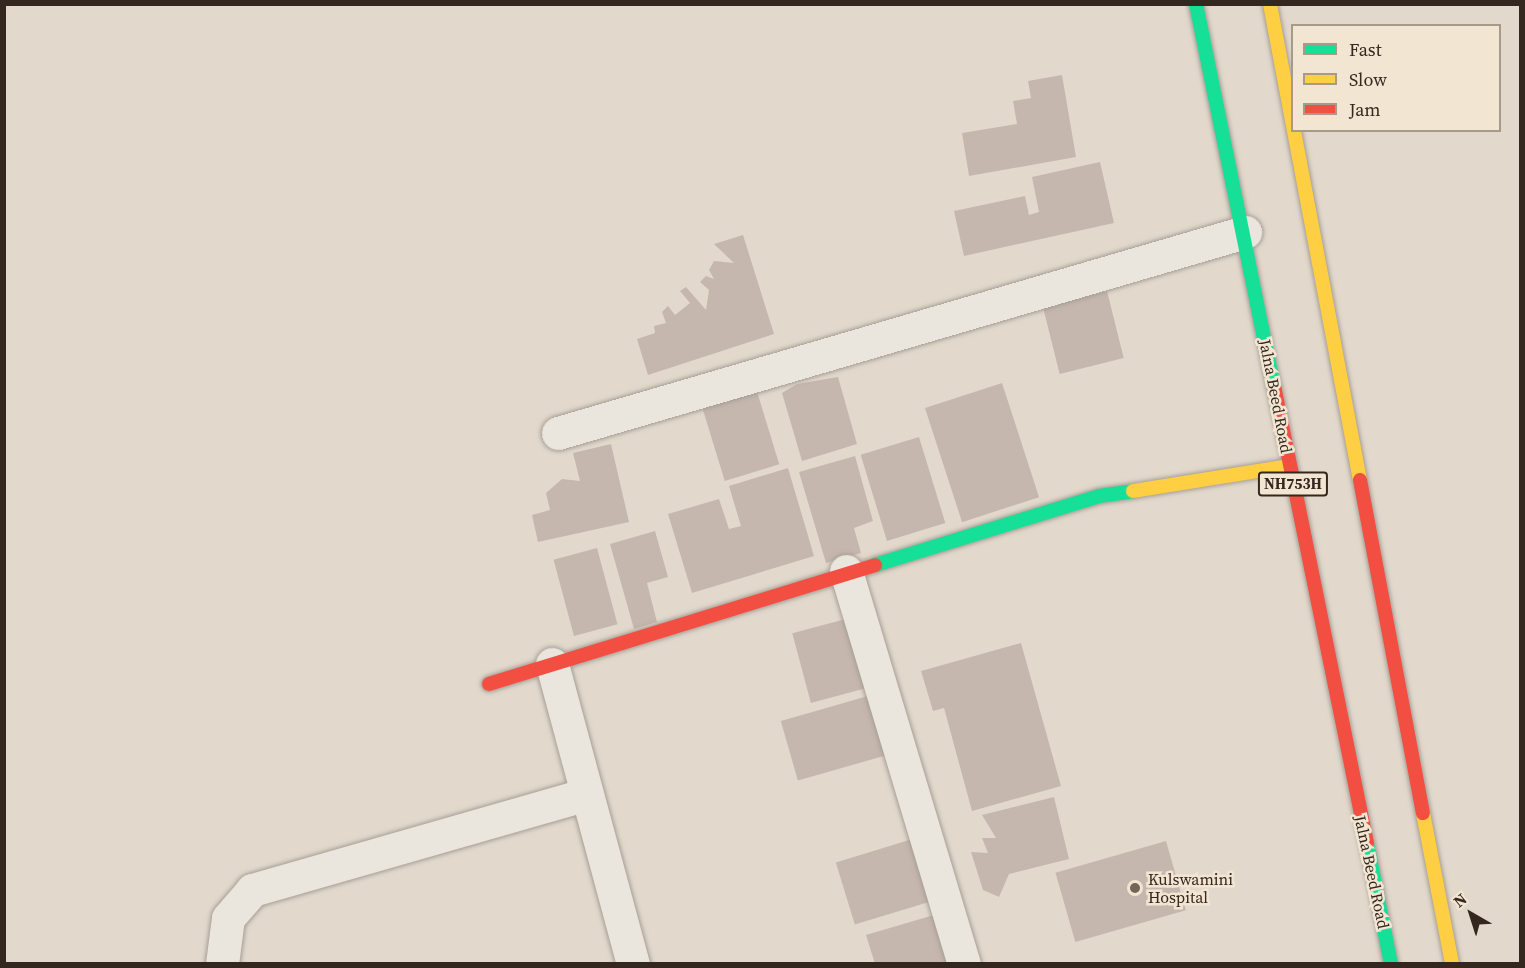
<!DOCTYPE html>
<html>
<head>
<meta charset="utf-8">
<style>
	body { margin:0 }
	#map { position:relative; width:1525px; height:968px; overflow:hidden; background:#e2d9cc; font-family:"Source Serif 4",serif }
	div>[style] { position:absolute }
	.building>* { inset:0; background:#c5b7ad; transform-origin:0 0 }
	.roads { filter:drop-shadow(0 0 2px #a79e96) drop-shadow(0 0 2px #a79e96) }
	.street>* { height:33px; margin:-16.5px; padding:0 16.5px; transform-origin:16.5px; border-radius:16.5px; background:#eae5dd }
	.fast>* { height:14px; margin:-7px; padding:0 7px; transform-origin:7px; border-radius:7px; background:#16e098 }
	.slow>* { height:14px; margin:-7px; padding:0 7px; transform-origin:7px; border-radius:7px; background:#ffcf43 }
	.jam>* { height:14px; margin:-7px; padding:0 7px; transform-origin:7px; border-radius:7px; background:#f24e42 }
	.dots>* { width:16px; height:16px; translate:-50% -50%; box-sizing:border-box; border:3px solid #f2e6d3; border-radius:50% }
	span { translate:-50% -50%; white-space:nowrap; text-align:center; line-height:1.15; -webkit-text-stroke:5px #f2e6d3; paint-order:stroke }
	.shield-label span { padding:2px 4px; background:#f2e6d3; border:2px solid; border-radius:4px; -webkit-text-stroke-width:0 }
	.shield-label { font-size:15px; color:#34271f; font-weight:700 }
	.street-label { font-size:16px; color:#34271f }
	.poi-label { font-size:16px; color:#34271f }
	.left { translate:0 -50%; text-align:left }
	.frame { position:absolute; inset:0; border:6px solid #34271f; pointer-events:none }
	.legend { position:absolute; left:1291px; top:24px; width:210px; height:108px; box-sizing:border-box; background:#f2e6d3; border:2px solid #a69a8b; margin:0; padding:8px 10px; list-style:none; font-size:18px; color:#34271f }
	.legend li { display:flex; align-items:center; gap:12px; height:30px }
	.legend b { width:30px; border:2px solid #a69a8b }
	.north { position:absolute; left:1441px; top:884px; width:60px; height:60px; -webkit-text-stroke:4px #f2e6d3; paint-order:stroke; rotate:321deg; font-size:16px; font-weight:700; line-height:24px; text-align:center; color:#34271f }
	.north::after { content:''; display:block; margin:auto; width:21px; height:27px; background:#34271f; clip-path:polygon(50% 0,100% 100%,50% 72%,0 100%) }
</style>
</head>
<body>
<div id="map">
	<div class="building">
		<div style="clip-path:polygon(1062px 75px,1076px 157px,969px 176px,962px 133px,1017px 124px,1013px 101px,1031px 98px,1028px 81px)"></div>
		<div style="clip-path:polygon(1100px 162px,1114px 223px,964px 256px,954px 211px,1025px 196px,1029px 215px,1039px 212px,1032px 177px)"></div>
		<div style="clip-path:polygon(743px 235px,774px 334px,648px 375px,637px 339px,655px 333px,654px 326px,666px 323px,662px 312px,668px 306px,675px 315px,690px 303px,680px 291px,686px 287px,706px 310px,709px 290px,700px 282px,706px 276px,714px 279px,709px 270px,714px 261px,734px 263px,714px 244px)"></div>
		<div style="left:1107px;top:291px;width:69px;height:66px;rotate:76deg"></div>
		<div style="clip-path:polygon(838px 377px,857px 444px,802px 461px,782px 393px,797px 384px)"></div>
		<div style="left:1002px;top:383px;width:120px;height:81px;rotate:72deg"></div>
		<div style="left:755px;top:385px;width:83px;height:57px;rotate:73deg"></div>
		<div style="left:919px;top:437px;width:90px;height:61px;rotate:73deg"></div>
		<div style="clip-path:polygon(611px 444px,629px 522px,538px 542px,532px 515px,550px 510px,546px 493px,562px 479px,580px 481px,573px 453px)"></div>
		<div style="clip-path:polygon(855px 456px,873px 521px,854px 528px,861px 553px,826px 563px,799px 472px)"></div>
		<div style="clip-path:polygon(788px 468px,814px 556px,692px 593px,668px 514px,719px 499px,729px 529px,741px 526px,729px 486px)"></div>
		<div style="clip-path:polygon(655px 531px,668px 577px,647px 583px,657px 622px,634px 629px,610px 544px)"></div>
		<div style="left:597px;top:548px;width:79px;height:45px;rotate:75deg"></div>
		<div style="left:857px;top:616px;width:72px;height:67px;rotate:75deg"></div>
		<div style="clip-path:polygon(1021px 643px,1061px 786px,972px 811px,944px 708px,933px 711px,921px 671px)"></div>
		<div style="left:875px;top:694px;width:62px;height:98px;rotate:74deg"></div>
		<div style="clip-path:polygon(1054px 797px,1069px 859px,1009px 874px,999px 897px,983px 890px,971px 852px,988px 853px,982px 838px,996px 838px,982px 815px)"></div>
		<div style="left:919px;top:837px;width:65px;height:87px;rotate:73deg"></div>
		<div style="left:1166px;top:841px;width:72px;height:115px;rotate:74deg"></div>
		<div style="clip-path:polygon(944px 912px,959px 964px,875px 964px,866px 935px)"></div>
	</div>
	<div class="roads">
		<div class="street">
			<div style="left:558px;top:433px;width:716px;rotate:-16.31deg"></div>
			<div style="left:846px;top:571px;width:410px;rotate:73.3deg"></div>
			<div style="left:552px;top:664px;width:311px;rotate:74.9deg"></div>
			<div style="left:222px;top:964px;width:46px;rotate:-82.6deg"></div>
			<div style="left:228px;top:918px;width:37px;rotate:-49deg"></div>
			<div style="left:252px;top:890px;width:348px;rotate:-16deg"></div>
		</div>
		<div class="fast">
			<div style="left:1196px;top:4px;width:390px;rotate:78.5deg"></div>
			<div style="left:875px;top:565px;width:234px;rotate:-17.1deg"></div>
			<div style="left:1099px;top:496px;width:34px;rotate:-8deg"></div>
			<div style="left:1367px;top:843px;width:123px;rotate:78.8deg"></div>
		</div>
		<div class="slow">
			<div style="left:1270px;top:4px;width:484px;rotate:79.3deg"></div>
			<div style="left:1133px;top:491px;width:158px;rotate:-9.1deg"></div>
			<div style="left:1423px;top:813px;width:154px;rotate:79.1deg"></div>
		</div>
		<div class="jam">
			<div style="left:1274px;top:386px;width:466px;rotate:78.5deg"></div>
			<div style="left:1360px;top:480px;width:339px;rotate:79.3deg"></div>
			<div style="left:489px;top:684px;width:404px;rotate:-17.1deg"></div>
		</div>
	</div>
	<div class="dots">
		<div style="left:1135px;top:888px;background:#71655c"></div>
	</div>
	<div class="shield-label">
		<span style="left:1293px;top:484px">NH753H</span>
	</div>
	<div class="street-label">
		<span style="left:1276px;top:396px;rotate:79deg">Jalna Beed Road</span>
		<span style="left:1372px;top:872px;rotate:78deg">Jalna Beed Road</span>
	</div>
	<div class="poi-label">
		<span class="left" style="left:1148px;top:888px">Kulswamini<br>Hospital</span>
	</div>
	<div class="frame"></div>
	<ul class="legend">
	<li><b style="height:8px;background:#16e098"></b>Fast</li>
	<li><b style="height:8px;background:#ffcf43"></b>Slow</li>
	<li><b style="height:8px;background:#f24e42"></b>Jam</li>
	</ul>
	<div class="north">N</div>
</div>
</body>
</html>
